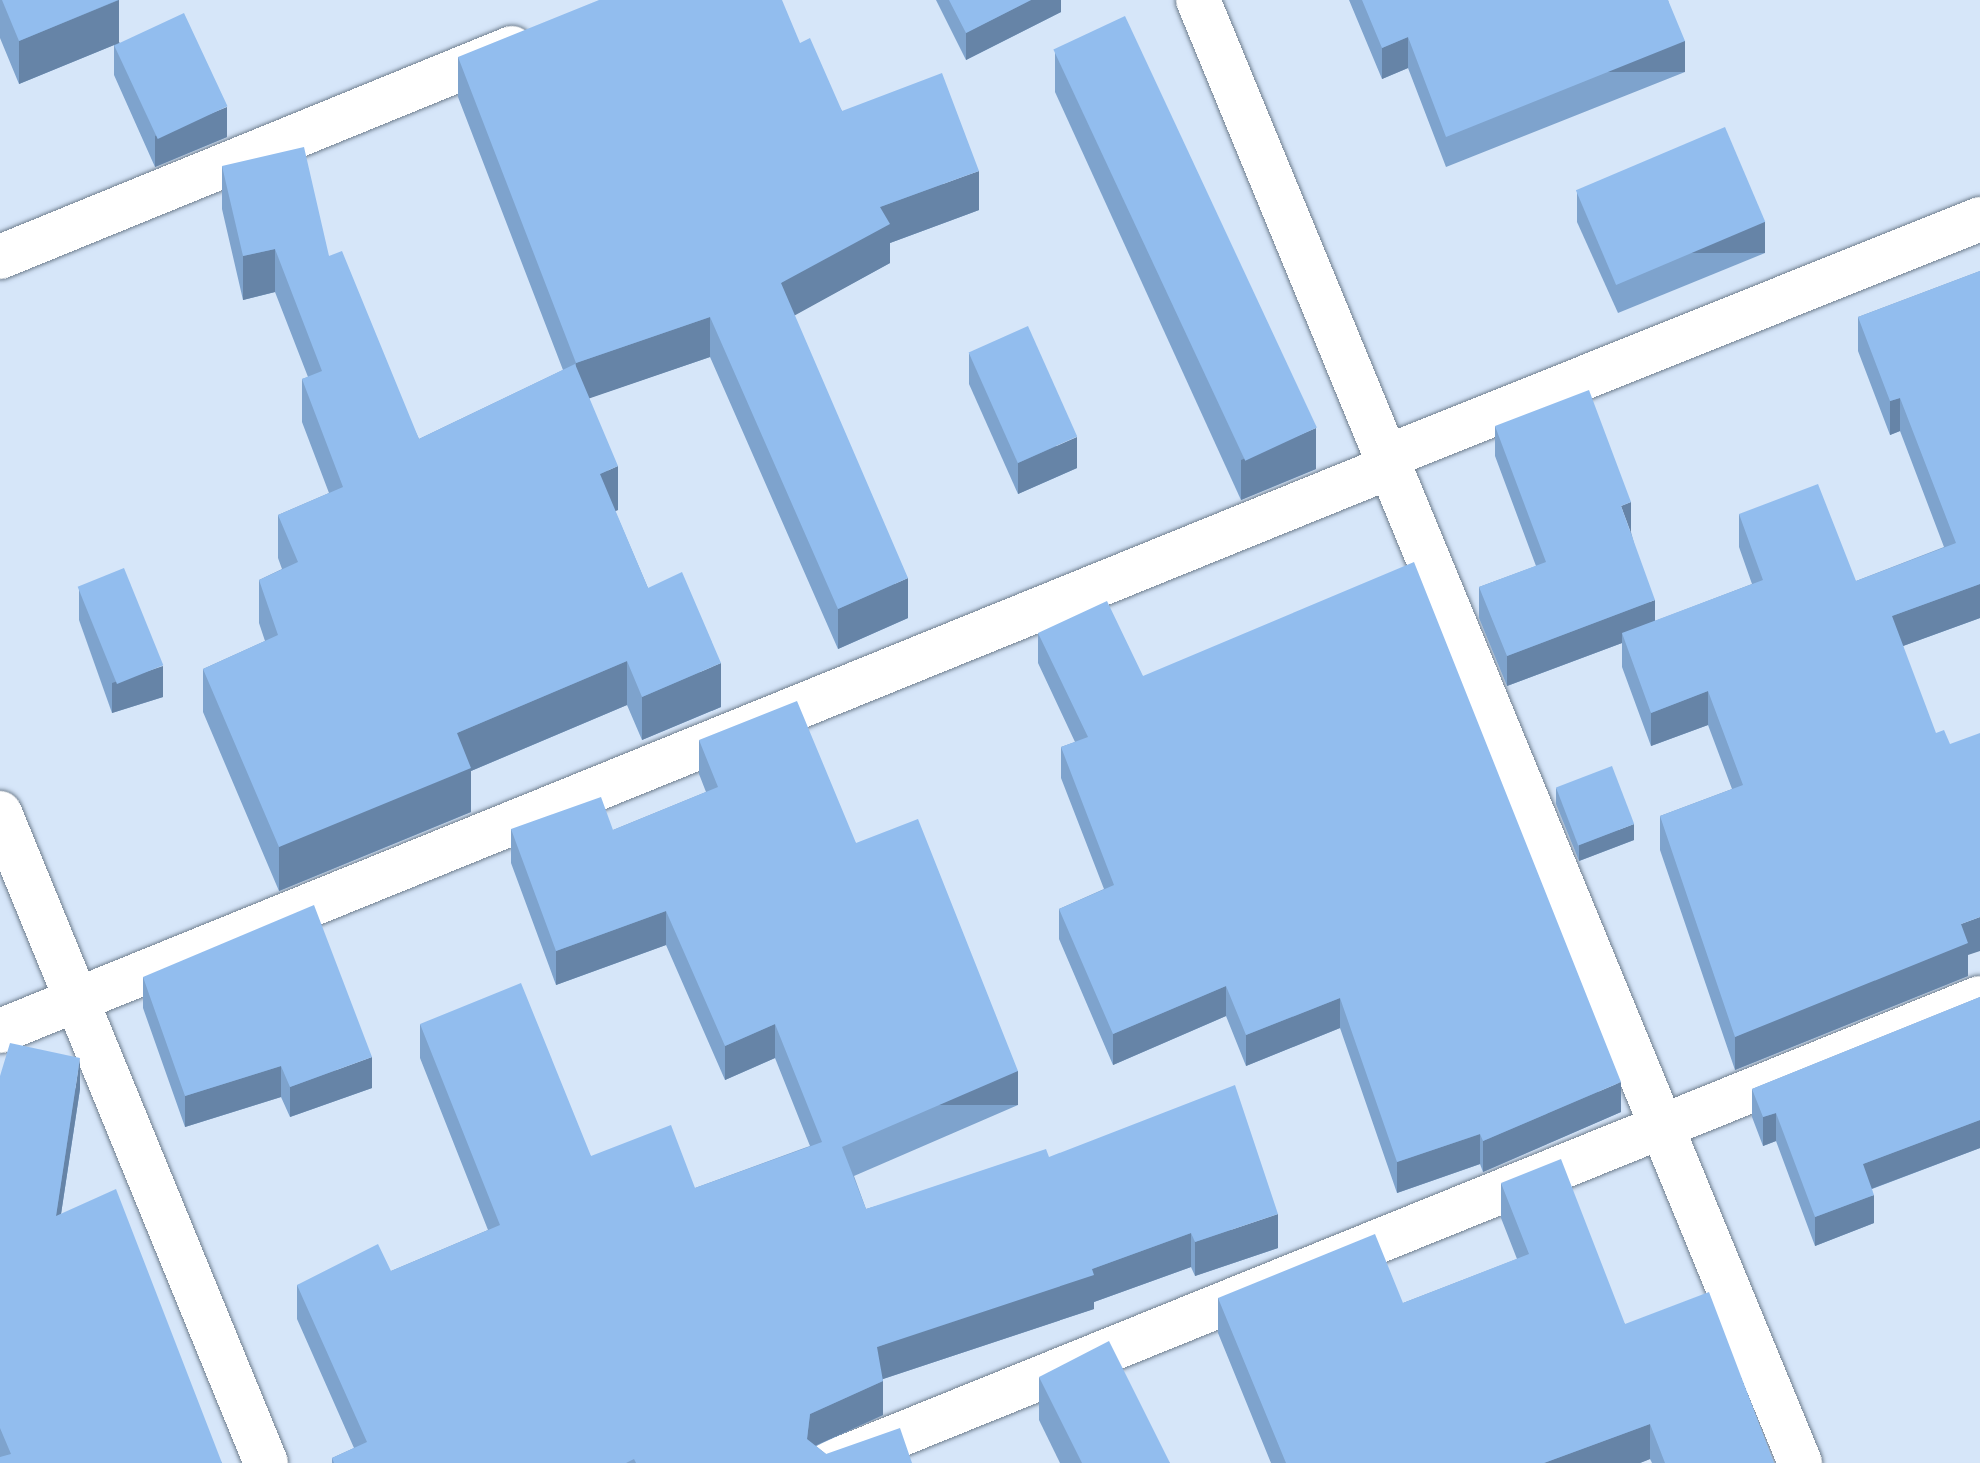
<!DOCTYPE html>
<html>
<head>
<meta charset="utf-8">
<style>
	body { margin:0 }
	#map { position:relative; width:1980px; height:1463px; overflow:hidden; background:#d6e6f9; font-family:"Noto Sans",sans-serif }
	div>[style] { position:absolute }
	.roads { filter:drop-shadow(0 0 2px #6f7e8e) drop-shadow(0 0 2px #6f7e8e) }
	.street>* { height:44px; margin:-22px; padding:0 22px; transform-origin:22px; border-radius:22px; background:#fff }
	.wall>* { inset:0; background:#7ea3cd }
	.shaded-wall>* { inset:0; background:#6684a7; transform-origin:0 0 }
	.building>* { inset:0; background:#92bdee; transform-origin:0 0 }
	span { translate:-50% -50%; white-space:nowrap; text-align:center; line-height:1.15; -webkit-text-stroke:8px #d6e6f9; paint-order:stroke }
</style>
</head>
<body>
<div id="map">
	<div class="roads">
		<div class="street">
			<div style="left:1198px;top:0;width:1582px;rotate:67.63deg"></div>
			<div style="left:0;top:257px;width:553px;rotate:-22.21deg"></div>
			<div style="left:1389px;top:456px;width:637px;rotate:-21.85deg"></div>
			<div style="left:0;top:813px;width:702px;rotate:67.74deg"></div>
			<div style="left:0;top:1031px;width:1502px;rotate:-22.09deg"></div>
			<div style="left:830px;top:1463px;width:1240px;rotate:-22.02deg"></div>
		</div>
	</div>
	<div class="wall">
		<div style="clip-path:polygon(0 0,119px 0,119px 42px,227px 137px,155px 167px,114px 75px,114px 45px,19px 84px,0 38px)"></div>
		<div style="clip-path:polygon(936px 0,1061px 0,1061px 12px,966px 60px)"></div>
		<div style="clip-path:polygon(1349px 0,1668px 0,1685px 72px,1446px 167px,1408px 68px,1382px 79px)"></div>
		<div style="clip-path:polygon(800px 43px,842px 111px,979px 210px,890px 243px,890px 263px,794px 315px,908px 618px,838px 649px,710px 357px,589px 398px,618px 510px,615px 511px,648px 588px,721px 707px,642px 740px,627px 705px,471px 771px,471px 812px,279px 891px,203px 712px,203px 669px,265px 641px,259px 623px,259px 580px,282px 569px,278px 558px,278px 515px,329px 493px,302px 422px,302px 379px,308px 377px,275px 292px,243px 300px,222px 209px,222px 166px,329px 256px,419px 439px,563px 370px,458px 97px,458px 57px)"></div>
		<div style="clip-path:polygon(1055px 52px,1316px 469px,1241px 500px,1055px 92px)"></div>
		<div style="clip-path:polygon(1577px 192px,1765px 253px,1618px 313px,1577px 222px)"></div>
		<div style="clip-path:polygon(1980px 271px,1980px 618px,1903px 646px,1968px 955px,1968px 976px,1735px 1070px,1660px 850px,1660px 816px,1732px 789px,1708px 725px,1651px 746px,1622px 667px,1622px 643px,1507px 686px,1479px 618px,1479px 587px,1536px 566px,1495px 456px,1495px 426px,1631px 532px,1655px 621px,1752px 584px,1739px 547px,1739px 514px,1856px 581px,1944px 547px,1900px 431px,1890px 435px,1858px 351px,1858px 317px)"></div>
		<div style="clip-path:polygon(969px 353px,1077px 468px,1018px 494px,969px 384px)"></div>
		<div style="clip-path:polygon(79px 589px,163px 697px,112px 713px,79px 620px)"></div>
		<div style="clip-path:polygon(1038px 633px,1143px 676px,1621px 1112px,1483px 1172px,1480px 1164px,1397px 1193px,1340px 1028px,1246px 1066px,1226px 1016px,1113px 1065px,1059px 939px,1059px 909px,1104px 889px,1061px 778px,1061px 747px,1075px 742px,1038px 663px)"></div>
		<div style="clip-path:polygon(699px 740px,856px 843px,1018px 1105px,854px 1176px,866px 1209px,1049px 1157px,1278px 1248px,1195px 1276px,1191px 1267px,1094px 1302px,1094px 1309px,883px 1379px,883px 1415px,816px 1446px,826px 1454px,912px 1463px,332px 1463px,332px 1458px,354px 1448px,297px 1319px,297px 1285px,391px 1271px,488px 1230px,420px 1058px,420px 1024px,591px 1156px,695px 1188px,810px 1146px,775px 1058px,725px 1080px,666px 945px,556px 985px,511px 863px,511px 829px,613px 830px,706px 792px,699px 774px)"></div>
		<div style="clip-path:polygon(1556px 788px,1634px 840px,1579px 861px,1556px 804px)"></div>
		<div style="clip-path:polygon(143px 977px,372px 1088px,290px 1117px,281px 1097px,185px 1127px,143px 1008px)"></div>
		<div style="clip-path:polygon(1980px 997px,1980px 1148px,1872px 1189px,1874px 1223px,1815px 1246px,1776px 1141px,1763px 1146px,1752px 1117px,1752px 1089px)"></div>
		<div style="clip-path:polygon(0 1076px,80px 1089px,61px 1214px,222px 1463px,0 1463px)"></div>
		<div style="clip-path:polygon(1501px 1183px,1625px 1324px,1774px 1463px,1652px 1463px,1650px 1459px,1640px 1463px,1271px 1463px,1218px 1333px,1218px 1298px,1403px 1303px,1517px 1259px,1501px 1218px)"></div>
		<div style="clip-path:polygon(1039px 1377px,1170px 1463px,1060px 1463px,1039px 1420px)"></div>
	</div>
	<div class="shaded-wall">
		<div style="clip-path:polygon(119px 0,119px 43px,19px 84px,19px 41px)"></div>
		<div style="clip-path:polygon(1031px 0,1061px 0,1061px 12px,966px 60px,966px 33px)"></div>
		<div style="clip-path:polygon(1408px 37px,1408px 68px,1382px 79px,1382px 48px)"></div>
		<div style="left:1685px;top:41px;width:31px;height:258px;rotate:90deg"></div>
		<div style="clip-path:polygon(227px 107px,227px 137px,155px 167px,155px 136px)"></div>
		<div style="clip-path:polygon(979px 171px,979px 210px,890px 243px,890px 263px,781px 323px,781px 283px,880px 207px)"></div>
		<div style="left:1765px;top:222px;width:31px;height:159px;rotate:90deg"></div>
		<div style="clip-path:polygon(275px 249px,275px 292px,243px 300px,243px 256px)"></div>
		<div style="clip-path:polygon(710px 317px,710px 357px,576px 403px,576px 363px)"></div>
		<div style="clip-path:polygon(1900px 398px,1900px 431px,1890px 435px,1890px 401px)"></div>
		<div style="clip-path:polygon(1316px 428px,1316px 469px,1241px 500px,1241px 460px)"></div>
		<div style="clip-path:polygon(1077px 437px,1077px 468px,1018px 494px,1018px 463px)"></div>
		<div style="clip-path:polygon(618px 466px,618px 510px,600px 517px,600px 474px)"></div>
		<div style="clip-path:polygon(1631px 502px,1631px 533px,1621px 506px)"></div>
		<div style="clip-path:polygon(908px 578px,908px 618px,838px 649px,838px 609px)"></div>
		<div style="clip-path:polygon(1980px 584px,1980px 618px,1892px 650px,1892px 616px)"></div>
		<div style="clip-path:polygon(1655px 600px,1655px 630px,1622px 633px,1622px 643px,1507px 686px,1507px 656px)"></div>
		<div style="clip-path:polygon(627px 661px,627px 705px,471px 771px,471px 812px,279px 891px,279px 847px,457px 733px)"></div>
		<div style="clip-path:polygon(721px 663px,721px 707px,642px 740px,642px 697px)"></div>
		<div style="clip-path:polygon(163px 666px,163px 697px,112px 713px,112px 683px)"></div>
		<div style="clip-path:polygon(1708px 691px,1708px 725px,1651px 746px,1651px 713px)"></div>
		<div style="clip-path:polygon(1634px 824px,1634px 840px,1579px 861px,1579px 845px)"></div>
		<div style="clip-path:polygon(666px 911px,666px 945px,556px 985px,556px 951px)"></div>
		<div style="clip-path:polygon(1980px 917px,1980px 951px,1968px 955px,1968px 976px,1735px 1070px,1735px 1037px,1961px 924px)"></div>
		<div style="clip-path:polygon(1226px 986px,1226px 1016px,1113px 1065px,1113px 1034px)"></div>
		<div style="clip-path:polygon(1340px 998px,1340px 1028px,1246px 1066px,1246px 1035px)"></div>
		<div style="clip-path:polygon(775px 1024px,775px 1058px,725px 1080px,725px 1046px)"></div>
		<div style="clip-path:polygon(372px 1057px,372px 1088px,290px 1117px,290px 1087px)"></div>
		<div style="clip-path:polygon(80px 1058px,80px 1089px,56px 1247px,56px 1216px)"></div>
		<div style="clip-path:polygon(281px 1066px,281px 1097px,185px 1127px,185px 1096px)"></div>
		<div style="left:1018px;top:1071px;width:34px;height:192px;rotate:90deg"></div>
		<div style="clip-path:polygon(1621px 1082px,1621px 1112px,1483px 1172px,1483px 1141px)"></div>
		<div style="clip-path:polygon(1776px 1113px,1776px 1141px,1763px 1146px,1763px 1117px)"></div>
		<div style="clip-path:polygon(1980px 1120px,1980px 1148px,1863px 1192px,1863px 1164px)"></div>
		<div style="clip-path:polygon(1480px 1134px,1480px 1164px,1397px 1193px,1397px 1162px)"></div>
		<div style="clip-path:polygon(1874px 1195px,1874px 1223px,1815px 1246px,1815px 1217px)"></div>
		<div style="clip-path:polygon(1278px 1214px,1278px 1248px,1195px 1276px,1195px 1242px)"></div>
		<div style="clip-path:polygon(1191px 1233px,1191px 1267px,1094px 1302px,1094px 1309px,877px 1381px,877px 1347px)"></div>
		<div style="clip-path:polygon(883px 1381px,883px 1415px,810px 1448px,807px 1439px,810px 1414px)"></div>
		<div style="clip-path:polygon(1650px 1424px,1650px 1459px,1640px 1463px,1544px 1463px)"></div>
	</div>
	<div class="building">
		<div style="clip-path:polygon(2px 0,118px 0,19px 41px)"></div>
		<div style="clip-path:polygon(599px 0,782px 0,800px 43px,810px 38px,842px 111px,942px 73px,979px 171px,880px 207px,890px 224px,781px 283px,908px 578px,838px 609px,710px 317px,576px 363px,458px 57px)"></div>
		<div style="clip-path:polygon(949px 0,1031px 0,966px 33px)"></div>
		<div style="clip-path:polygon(1362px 0,1668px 0,1685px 41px,1446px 137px,1408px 37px,1382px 48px)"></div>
		<div style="left:184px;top:13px;width:103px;height:77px;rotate:65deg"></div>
		<div style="left:1125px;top:16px;width:454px;height:79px;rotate:65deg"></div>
		<div style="left:1725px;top:127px;width:103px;height:162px;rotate:67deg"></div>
		<div style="clip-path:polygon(304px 147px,329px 256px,342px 251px,419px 439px,575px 364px,618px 466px,600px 474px,648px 588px,682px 572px,721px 663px,642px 697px,627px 661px,457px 733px,471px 768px,279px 847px,203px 669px,278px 635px,259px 580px,298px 562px,278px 515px,343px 487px,302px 379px,322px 371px,275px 249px,243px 256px,222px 166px)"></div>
		<div style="clip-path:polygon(1980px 271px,1980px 584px,1892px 616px,1936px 733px,1944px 730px,1950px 744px,1980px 733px,1980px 917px,1961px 924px,1968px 943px,1735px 1037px,1660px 816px,1743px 785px,1708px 691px,1651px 713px,1622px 633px,1763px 580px,1739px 514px,1818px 484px,1856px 581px,1956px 543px,1900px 398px,1890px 401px,1858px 317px)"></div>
		<div style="left:1028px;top:326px;width:121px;height:65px;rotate:66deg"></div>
		<div style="clip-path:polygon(1589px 390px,1631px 502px,1621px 506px,1655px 600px,1507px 656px,1479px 587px,1546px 562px,1495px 426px)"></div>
		<div style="clip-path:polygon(1414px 562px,1621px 1082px,1483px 1141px,1480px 1134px,1397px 1162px,1340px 998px,1246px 1035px,1226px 986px,1113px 1034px,1059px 909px,1114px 885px,1061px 747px,1088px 737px,1038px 633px,1107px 601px,1143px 676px)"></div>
		<div style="left:124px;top:568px;width:105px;height:50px;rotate:68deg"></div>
		<div style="clip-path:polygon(797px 701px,856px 843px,918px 819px,1018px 1071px,842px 1147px,866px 1209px,1046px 1149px,1049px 1157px,1235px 1085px,1278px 1214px,1195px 1242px,1191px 1233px,1092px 1269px,1094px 1275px,877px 1347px,883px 1381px,810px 1414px,807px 1439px,826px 1454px,900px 1428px,912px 1463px,636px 1463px,634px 1459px,626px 1463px,334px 1463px,332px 1458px,367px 1442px,297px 1285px,378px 1244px,391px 1271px,500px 1225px,420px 1024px,521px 983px,591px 1156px,671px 1125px,695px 1188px,822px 1142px,775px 1024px,725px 1046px,666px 911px,556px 951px,511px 829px,601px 797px,613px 830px,718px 787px,699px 740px)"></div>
		<div style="left:1612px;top:766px;width:62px;height:60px;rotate:69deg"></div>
		<div style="clip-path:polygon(314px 905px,372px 1057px,290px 1087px,281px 1066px,185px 1096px,143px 977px)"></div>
		<div style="clip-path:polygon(1980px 997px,1980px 1120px,1863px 1164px,1874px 1195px,1815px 1217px,1776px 1113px,1763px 1117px,1752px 1089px)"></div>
		<div style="clip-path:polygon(10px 1043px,80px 1058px,56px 1216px,116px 1189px,222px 1463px,0 1463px,0 1457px,11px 1454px,0 1428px,0 1076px)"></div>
		<div style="clip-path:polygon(1561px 1159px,1625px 1324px,1709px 1292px,1774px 1463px,1665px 1463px,1650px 1424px,1544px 1463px,1286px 1463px,1218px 1298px,1375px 1234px,1403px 1303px,1529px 1254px,1501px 1183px)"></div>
		<div style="clip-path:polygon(1109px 1341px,1170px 1463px,1082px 1463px,1039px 1377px)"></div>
	</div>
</div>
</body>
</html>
